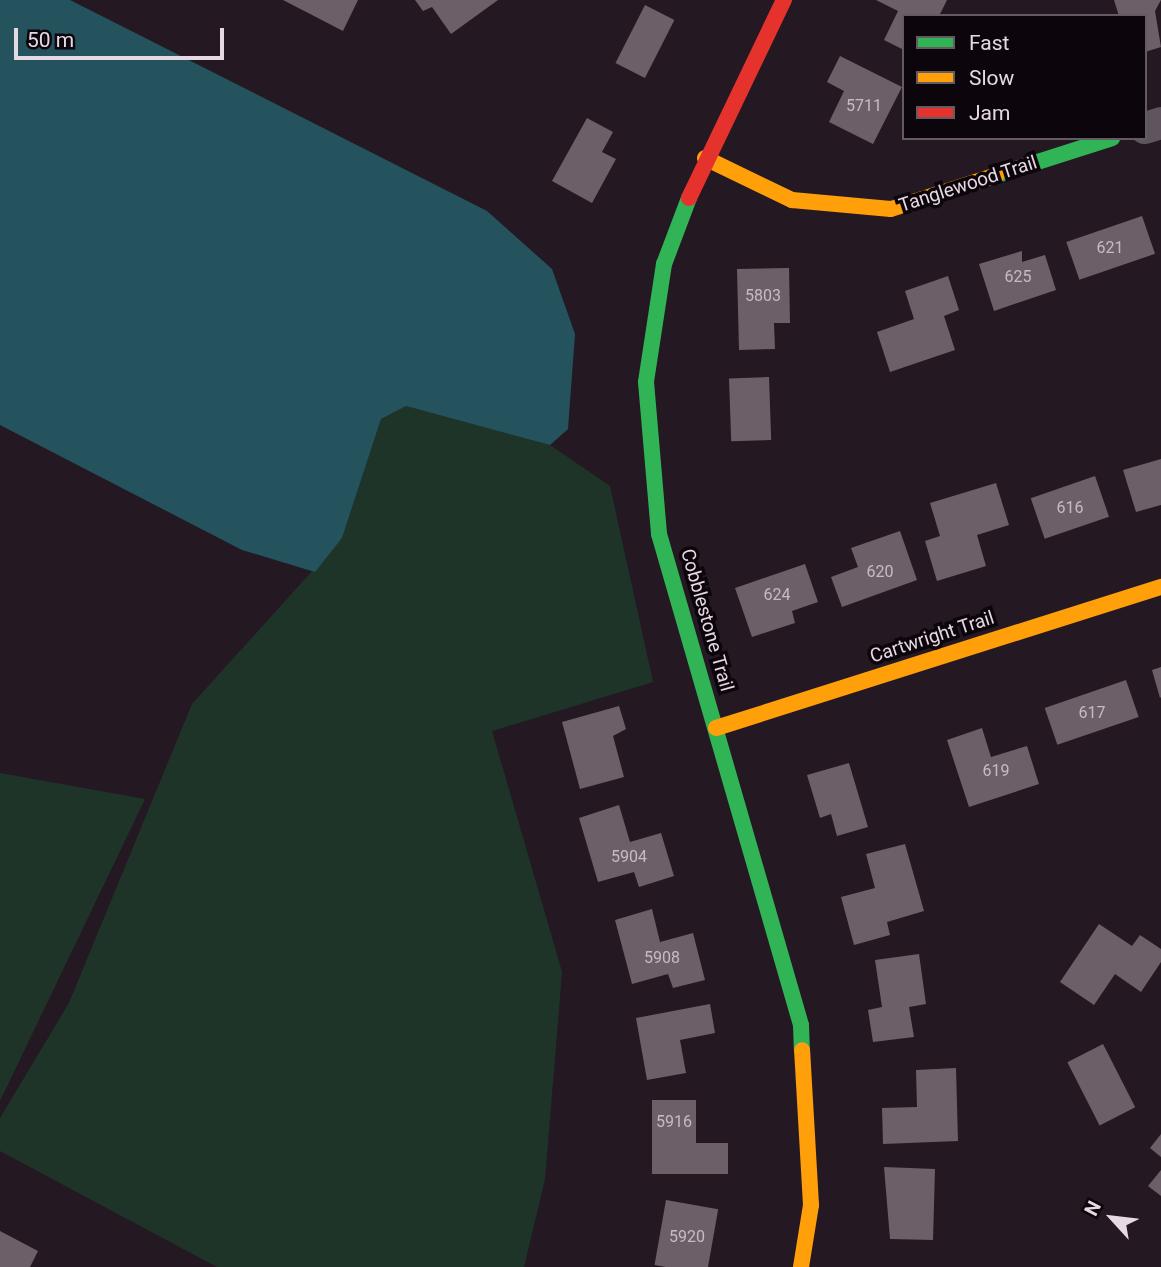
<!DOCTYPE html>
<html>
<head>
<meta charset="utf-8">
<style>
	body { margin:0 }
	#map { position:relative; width:1161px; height:1267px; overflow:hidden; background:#241923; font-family:Roboto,sans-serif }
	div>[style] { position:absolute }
	.green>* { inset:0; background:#1f3429 }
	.water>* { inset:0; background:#25535d }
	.building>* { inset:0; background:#6d5f67; transform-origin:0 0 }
	.street>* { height:32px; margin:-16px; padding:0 16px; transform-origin:16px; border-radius:16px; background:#5e555e }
	.fast>* { height:16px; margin:-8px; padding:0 8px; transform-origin:8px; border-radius:8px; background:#30b455 }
	.slow>* { height:16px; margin:-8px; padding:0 8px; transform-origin:8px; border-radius:8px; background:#ff9f0a }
	.jam>* { height:16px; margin:-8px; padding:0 8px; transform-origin:8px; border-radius:8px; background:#e5322d }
	span { translate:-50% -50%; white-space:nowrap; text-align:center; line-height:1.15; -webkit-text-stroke:7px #0c050b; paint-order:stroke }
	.number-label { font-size:16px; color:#c8bac5 }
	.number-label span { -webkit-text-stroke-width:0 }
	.street-label { font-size:19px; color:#e6d9e4 }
	.legend { position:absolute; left:902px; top:14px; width:245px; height:126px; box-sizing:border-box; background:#0c050b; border:2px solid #635a62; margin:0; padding:9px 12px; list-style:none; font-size:21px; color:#e6d9e4 }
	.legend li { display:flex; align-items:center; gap:14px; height:35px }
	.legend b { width:35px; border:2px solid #635a62 }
	.north { position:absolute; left:1077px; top:1183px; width:70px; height:70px; -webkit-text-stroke:5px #0c050b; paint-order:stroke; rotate:297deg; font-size:19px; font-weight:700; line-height:28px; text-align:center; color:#e6d9e4 }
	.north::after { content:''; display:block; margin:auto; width:24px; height:32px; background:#e6d9e4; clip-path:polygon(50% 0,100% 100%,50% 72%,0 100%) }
	.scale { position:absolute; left:14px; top:28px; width:210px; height:32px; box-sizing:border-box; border:4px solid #e6d9e4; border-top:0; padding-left:9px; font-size:21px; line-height:24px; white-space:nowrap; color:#e6d9e4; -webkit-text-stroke:5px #0c050b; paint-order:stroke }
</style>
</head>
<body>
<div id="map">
	<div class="green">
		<div style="clip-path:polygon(406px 406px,550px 445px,610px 486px,653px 682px,492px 731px,562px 972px,545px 1179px,524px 1267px,217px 1267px,0 1151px,0 1118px,69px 1003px,192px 704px,342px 538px,381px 419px)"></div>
		<div style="clip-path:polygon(0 773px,145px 799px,0 1101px)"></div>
	</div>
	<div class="water">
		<div style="clip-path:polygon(0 0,70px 0,487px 211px,552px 269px,575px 334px,568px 429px,550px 445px,406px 406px,381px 419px,342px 538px,315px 572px,242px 550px,0 425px)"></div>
	</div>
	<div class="building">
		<div style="clip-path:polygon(283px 0,358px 0,343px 31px)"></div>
		<div style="clip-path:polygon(415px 0,498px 0,451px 34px,432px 7px,423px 11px)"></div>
		<div style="clip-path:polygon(876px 0,947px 0,939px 16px,904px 16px,904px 50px,884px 40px,898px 11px)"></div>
		<div style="clip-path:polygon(1114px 0,1161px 0,1155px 11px,1161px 47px,1145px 52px,1145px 16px,1119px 16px)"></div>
		<div style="left:645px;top:5px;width:33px;height:65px;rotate:27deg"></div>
		<div style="clip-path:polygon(840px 56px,902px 87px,873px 144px,829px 122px,844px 91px,827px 82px)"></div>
		<div style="clip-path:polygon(587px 118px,613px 132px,602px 152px,616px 159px,592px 203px,552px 181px)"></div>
		<div style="left:1142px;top:216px;width:40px;height:80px;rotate:71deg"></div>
		<div style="clip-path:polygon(1022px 251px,1022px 262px,1045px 255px,1056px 290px,994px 311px,979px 264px)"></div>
		<div style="clip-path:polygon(789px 268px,790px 323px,774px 323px,775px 349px,739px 350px,737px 269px)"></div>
		<div style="clip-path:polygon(948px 276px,959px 310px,944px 316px,955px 350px,890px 372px,877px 332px,914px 319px,905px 291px)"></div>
		<div style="left:769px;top:377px;width:63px;height:40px;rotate:88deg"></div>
		<div style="clip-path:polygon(1161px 459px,1161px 505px,1136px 512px,1123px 470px)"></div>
		<div style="left:1095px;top:476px;width:43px;height:68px;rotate:71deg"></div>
		<div style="clip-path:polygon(996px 483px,1009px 525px,977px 535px,986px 566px,937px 581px,925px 541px,940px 536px,930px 503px)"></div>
		<div style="clip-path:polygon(900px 531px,917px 580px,842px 607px,831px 577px,858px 567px,851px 548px)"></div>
		<div style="clip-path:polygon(805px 564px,818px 602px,792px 611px,795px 623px,752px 637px,735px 588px)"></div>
		<div style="clip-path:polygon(1161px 667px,1161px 697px,1160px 698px,1152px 670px)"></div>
		<div style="left:1126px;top:680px;width:39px;height:86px;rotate:71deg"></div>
		<div style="clip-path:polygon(619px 706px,626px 729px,613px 736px,624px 777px,580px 789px,562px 722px)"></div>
		<div style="clip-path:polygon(982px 728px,991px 757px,1027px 746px,1039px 784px,969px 807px,947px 740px)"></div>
		<div style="clip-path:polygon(849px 763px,868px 827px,837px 836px,831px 814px,820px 818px,807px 775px)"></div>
		<div style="clip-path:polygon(619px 805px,630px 842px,661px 833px,674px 876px,639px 887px,634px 872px,598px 882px,579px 818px)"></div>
		<div style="clip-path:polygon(905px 844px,924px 911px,887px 922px,890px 935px,854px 945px,841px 897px,875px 888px,866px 854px)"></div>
		<div style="clip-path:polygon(652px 909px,660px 942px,693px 933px,705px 980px,673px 988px,668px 974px,632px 984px,615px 920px)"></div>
		<div style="clip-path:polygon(1099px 924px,1132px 946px,1140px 935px,1161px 949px,1161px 962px,1141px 992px,1115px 974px,1094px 1005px,1060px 982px)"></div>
		<div style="clip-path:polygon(919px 954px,926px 1004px,909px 1007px,914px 1037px,873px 1042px,868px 1010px,882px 1007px,875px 960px)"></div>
		<div style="clip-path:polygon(710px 1004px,715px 1033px,680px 1040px,686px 1073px,647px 1080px,636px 1018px)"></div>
		<div style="left:1103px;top:1044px;width:71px;height:40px;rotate:63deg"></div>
		<div style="clip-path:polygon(956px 1068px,958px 1141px,883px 1144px,882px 1108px,917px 1107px,916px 1070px)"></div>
		<div style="clip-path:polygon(652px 1100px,696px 1100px,696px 1143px,728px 1143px,728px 1174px,652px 1174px)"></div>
		<div style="clip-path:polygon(1161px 1134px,1161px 1157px,1150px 1148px)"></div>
		<div style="clip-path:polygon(884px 1167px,935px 1169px,933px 1240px,890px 1239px)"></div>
		<div style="clip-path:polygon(1161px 1170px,1161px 1196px,1148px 1186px)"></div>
		<div style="left:666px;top:1200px;width:53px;height:66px;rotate:10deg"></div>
		<div style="clip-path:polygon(0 1231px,38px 1251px,30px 1267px,0 1267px)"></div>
	</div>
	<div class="street">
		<div style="left:1145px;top:128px;width:17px;rotate:-17deg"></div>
	</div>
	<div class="fast">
		<div style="left:997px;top:175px;width:121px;rotate:-17.8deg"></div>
		<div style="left:689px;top:198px;width:71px;rotate:110.7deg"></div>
		<div style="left:664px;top:264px;width:119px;rotate:98.7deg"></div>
		<div style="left:646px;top:382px;width:153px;rotate:85.1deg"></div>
		<div style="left:659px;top:534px;width:511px;rotate:73.87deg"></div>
		<div style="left:801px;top:1025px;width:25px;rotate:88deg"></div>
	</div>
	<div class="slow">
		<div style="left:705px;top:158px;width:97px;rotate:25.8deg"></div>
		<div style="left:792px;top:200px;width:99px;rotate:5.2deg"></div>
		<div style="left:891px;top:209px;width:111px;rotate:-17.8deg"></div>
		<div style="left:716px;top:728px;width:467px;rotate:-17.6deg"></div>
		<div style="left:801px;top:1267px;width:63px;rotate:-80.8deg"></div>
		<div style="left:811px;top:1205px;width:155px;rotate:-93.3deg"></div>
	</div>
	<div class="jam">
		<div style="left:689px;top:198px;width:220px;rotate:-64.4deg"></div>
	</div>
	<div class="number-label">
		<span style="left:864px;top:106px">5711</span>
		<span style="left:1110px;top:248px">621</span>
		<span style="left:1018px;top:277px">625</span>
		<span style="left:763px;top:296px">5803</span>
		<span style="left:1070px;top:508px">616</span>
		<span style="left:880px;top:572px">620</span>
		<span style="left:777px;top:595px">624</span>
		<span style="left:1092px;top:713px">617</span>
		<span style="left:996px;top:771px">619</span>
		<span style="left:629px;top:857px">5904</span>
		<span style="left:662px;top:958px">5908</span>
		<span style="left:674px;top:1122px">5916</span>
		<span style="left:687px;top:1237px">5920</span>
	</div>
	<div class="street-label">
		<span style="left:968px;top:184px;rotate:-18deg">Tanglewood Trail</span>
		<span style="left:707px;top:620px;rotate:74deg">Cobblestone Trail</span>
		<span style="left:932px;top:637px;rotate:-18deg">Cartwright Trail</span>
	</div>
	<ul class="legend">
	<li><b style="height:9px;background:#30b455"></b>Fast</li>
	<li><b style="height:9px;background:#ff9f0a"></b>Slow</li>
	<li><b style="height:9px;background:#e5322d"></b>Jam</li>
	</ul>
	<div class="north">N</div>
	<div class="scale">50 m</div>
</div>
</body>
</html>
